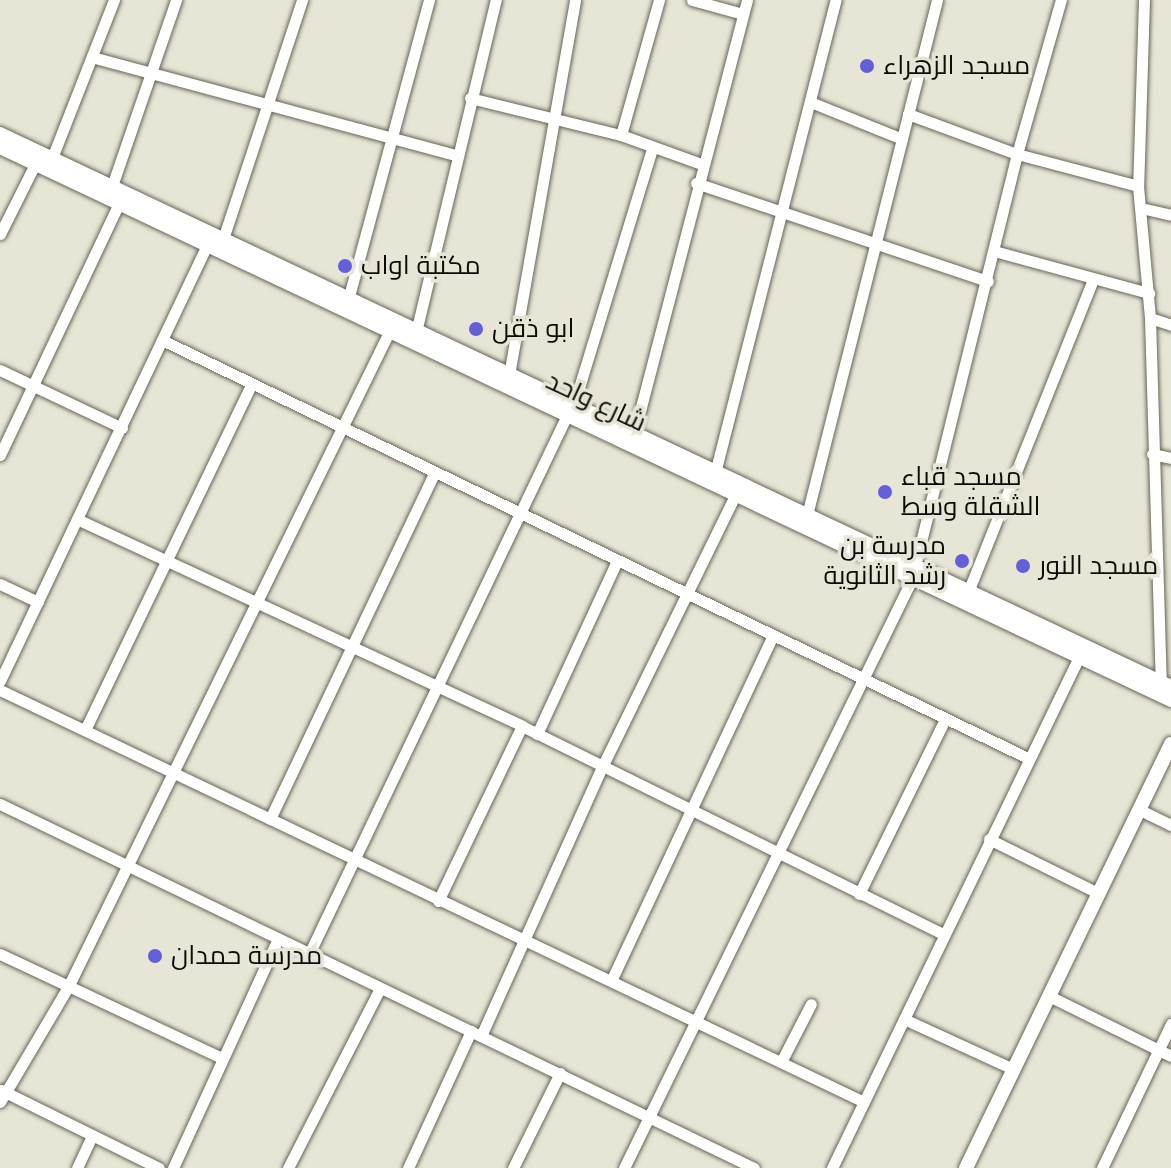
<!DOCTYPE html>
<html>
<head>
<meta charset="utf-8">
<style>
	body { margin:0 }
	#map { position:relative; width:1171px; height:1168px; overflow:hidden; background:#e7e5d5; font-family:"DM Sans",Cairo,sans-serif }
	div>[style] { position:absolute }
	.roads { filter:drop-shadow(0 0 2px #676558) drop-shadow(0 0 2px #676558) }
	.minor>* { height:11px; margin:-5.5px; padding:0 5.5px; transform-origin:5.5px; border-radius:5.5px; background:#fff }
	.tertiary>* { height:14px; margin:-7px; padding:0 7px; transform-origin:7px; border-radius:7px; background:#fff }
	.dots>* { width:22px; height:22px; translate:-50% -50%; box-sizing:border-box; border:4px solid #e7e5d5; border-radius:50% }
	span { translate:-50% -50%; white-space:nowrap; text-align:center; line-height:1.15; -webkit-text-stroke:7px #e7e5d5; paint-order:stroke }
	.poi-label { font-size:26px; color:#0c0b07 }
	.left { translate:0 -50%; text-align:left }
	.right { translate:-100% -50%; text-align:right }
	.street-label { font-size:26px; color:#0c0b07 }
</style>
</head>
<body>
<div id="map">
	<div class="roads">
		<div class="minor">
			<div style="left:692px;top:0;width:53px;rotate:15.4deg"></div>
			<div style="left:1144px;top:0;width:186px;rotate:91.8deg"></div>
			<div style="left:1138px;top:186px;width:133px;rotate:84.8deg"></div>
			<div style="left:1150px;top:318px;width:368px;rotate:88.3deg"></div>
			<div style="left:92px;top:57px;width:379px;rotate:15.1deg"></div>
			<div style="left:470px;top:98px;width:155px;rotate:13.8deg"></div>
			<div style="left:621px;top:135px;width:85px;rotate:19.9deg"></div>
			<div style="left:813px;top:103px;width:96px;rotate:22deg"></div>
			<div style="left:908px;top:114px;width:116px;rotate:20.2deg"></div>
			<div style="left:1017px;top:154px;width:125px;rotate:14.8deg"></div>
			<div style="left:621px;top:135px;width:140px;rotate:-74.3deg"></div>
			<div style="left:52px;top:158px;width:170px;rotate:-68.6deg"></div>
			<div style="left:696px;top:183px;width:308px;rotate:18.6deg"></div>
			<div style="left:112px;top:186px;width:197px;rotate:-71deg"></div>
			<div style="left:1141px;top:208px;width:31px;rotate:13deg"></div>
			<div style="left:0;top:234px;width:78px;rotate:-63.4deg"></div>
			<div style="left:223px;top:239px;width:252px;rotate:-71.7deg"></div>
			<div style="left:994px;top:251px;width:161px;rotate:15.2deg"></div>
			<div style="left:348px;top:300px;width:311px;rotate:-74.9deg"></div>
			<div style="left:1150px;top:318px;width:22px;rotate:18deg"></div>
			<div style="left:416px;top:332px;width:342px;rotate:-76.5deg"></div>
			<div style="left:162px;top:340px;width:962px;rotate:25.77deg"></div>
			<div style="left:0;top:370px;width:135px;rotate:25.4deg"></div>
			<div style="left:509px;top:375px;width:381px;rotate:-80deg"></div>
			<div style="left:574px;top:404px;width:267px;rotate:-73deg"></div>
			<div style="left:634px;top:434px;width:448px;rotate:-75.4deg"></div>
			<div style="left:1152px;top:454px;width:19px;rotate:12deg"></div>
			<div style="left:0;top:455px;width:276px;rotate:-64.7deg"></div>
			<div style="left:715px;top:473px;width:488px;rotate:-75.7deg"></div>
			<div style="left:807px;top:515px;width:531px;rotate:-75.83deg"></div>
			<div style="left:77px;top:519px;width:491px;rotate:24.9deg"></div>
			<div style="left:522px;top:726px;width:470px;rotate:26.3deg"></div>
			<div style="left:915px;top:566px;width:424px;rotate:-76.1deg"></div>
			<div style="left:1017px;top:154px;width:160px;rotate:-74.1deg"></div>
			<div style="left:0;top:584px;width:42px;rotate:25.3deg"></div>
			<div style="left:968px;top:592px;width:337px;rotate:-68.2deg"></div>
			<div style="left:0;top:681px;width:483px;rotate:-64.6deg"></div>
			<div style="left:0;top:690px;width:957px;rotate:25.49deg"></div>
			<div style="left:85px;top:730px;width:383px;rotate:-64.3deg"></div>
			<div style="left:537px;top:734px;width:191px;rotate:-65.2deg"></div>
			<div style="left:0;top:804px;width:837px;rotate:25.77deg"></div>
			<div style="left:1138px;top:809px;width:37px;rotate:26deg"></div>
			<div style="left:270px;top:819px;width:384px;rotate:-64.6deg"></div>
			<div style="left:989px;top:839px;width:122px;rotate:26.4deg"></div>
			<div style="left:859px;top:894px;width:195px;rotate:-63.8deg"></div>
			<div style="left:438px;top:901px;width:194px;rotate:-64.4deg"></div>
			<div style="left:310px;top:952px;width:595px;rotate:-64.42deg"></div>
			<div style="left:0;top:954px;width:245px;rotate:25.1deg"></div>
			<div style="left:611px;top:981px;width:380px;rotate:-64.9deg"></div>
			<div style="left:1049px;top:996px;width:136px;rotate:26.2deg"></div>
			<div style="left:904px;top:1019px;width:120px;rotate:24.6deg"></div>
			<div style="left:481px;top:1036px;width:295px;rotate:-65.8deg"></div>
			<div style="left:602px;top:767px;width:303px;rotate:-63.9deg"></div>
			<div style="left:781px;top:1062px;width:65px;rotate:-62.7deg"></div>
			<div style="left:1px;top:1090px;width:176px;rotate:26.3deg"></div>
			<div style="left:0;top:1102px;width:134px;rotate:-59.4deg"></div>
			<div style="left:68px;top:987px;width:729px;rotate:-63.89deg"></div>
			<div style="left:77px;top:1168px;width:35px;rotate:-65deg"></div>
			<div style="left:173px;top:1168px;width:252px;rotate:-65.4deg"></div>
			<div style="left:288px;top:1168px;width:202px;rotate:-62.9deg"></div>
			<div style="left:408px;top:1168px;width:151px;rotate:-65.3deg"></div>
			<div style="left:513px;top:1168px;width:106px;rotate:-63.7deg"></div>
			<div style="left:624px;top:1168px;width:656px;rotate:-63.94deg"></div>
			<div style="left:832px;top:1168px;width:565px;rotate:-64.21deg"></div>
			<div style="left:1102px;top:1168px;width:160px;rotate:-64.4deg"></div>
		</div>
		<div class="tertiary">
			<div style="left:0;top:134px;width:1295px;rotate:25.28deg"></div>
			<div style="left:0;top:147px;width:1295px;rotate:25.28deg"></div>
			<div style="left:966px;top:1168px;width:471px;rotate:-64.2deg"></div>
		</div>
	</div>
	<div class="dots">
		<div style="left:867px;top:66px;background:#635fd8"></div>
		<div style="left:345px;top:266px;background:#635fd8"></div>
		<div style="left:476px;top:329px;background:#635fd8"></div>
		<div style="left:885px;top:492px;background:#635fd8"></div>
		<div style="left:962px;top:561px;background:#635fd8"></div>
		<div style="left:1023px;top:566px;background:#635fd8"></div>
		<div style="left:155px;top:956px;background:#635fd8"></div>
	</div>
	<div class="poi-label">
		<span class="left" style="left:883px;top:66px">مسجد الزهراء</span>
		<span class="left" style="left:361px;top:266px">مكتبة اواب</span>
		<span class="left" style="left:492px;top:329px">ابو ذقن</span>
		<span class="left" style="left:901px;top:492px">مسجد قباء<br>الشقلة وسط</span>
		<span class="right" style="left:946px;top:561px">مدرسة بن<br>رشد الثانوية</span>
		<span class="left" style="left:1039px;top:566px">مسجد النور</span>
		<span class="left" style="left:171px;top:956px">مدرسة حمدان</span>
	</div>
	<div class="street-label">
		<span style="left:596px;top:402px;rotate:25deg">شارع واحد</span>
	</div>
</div>
</body>
</html>
